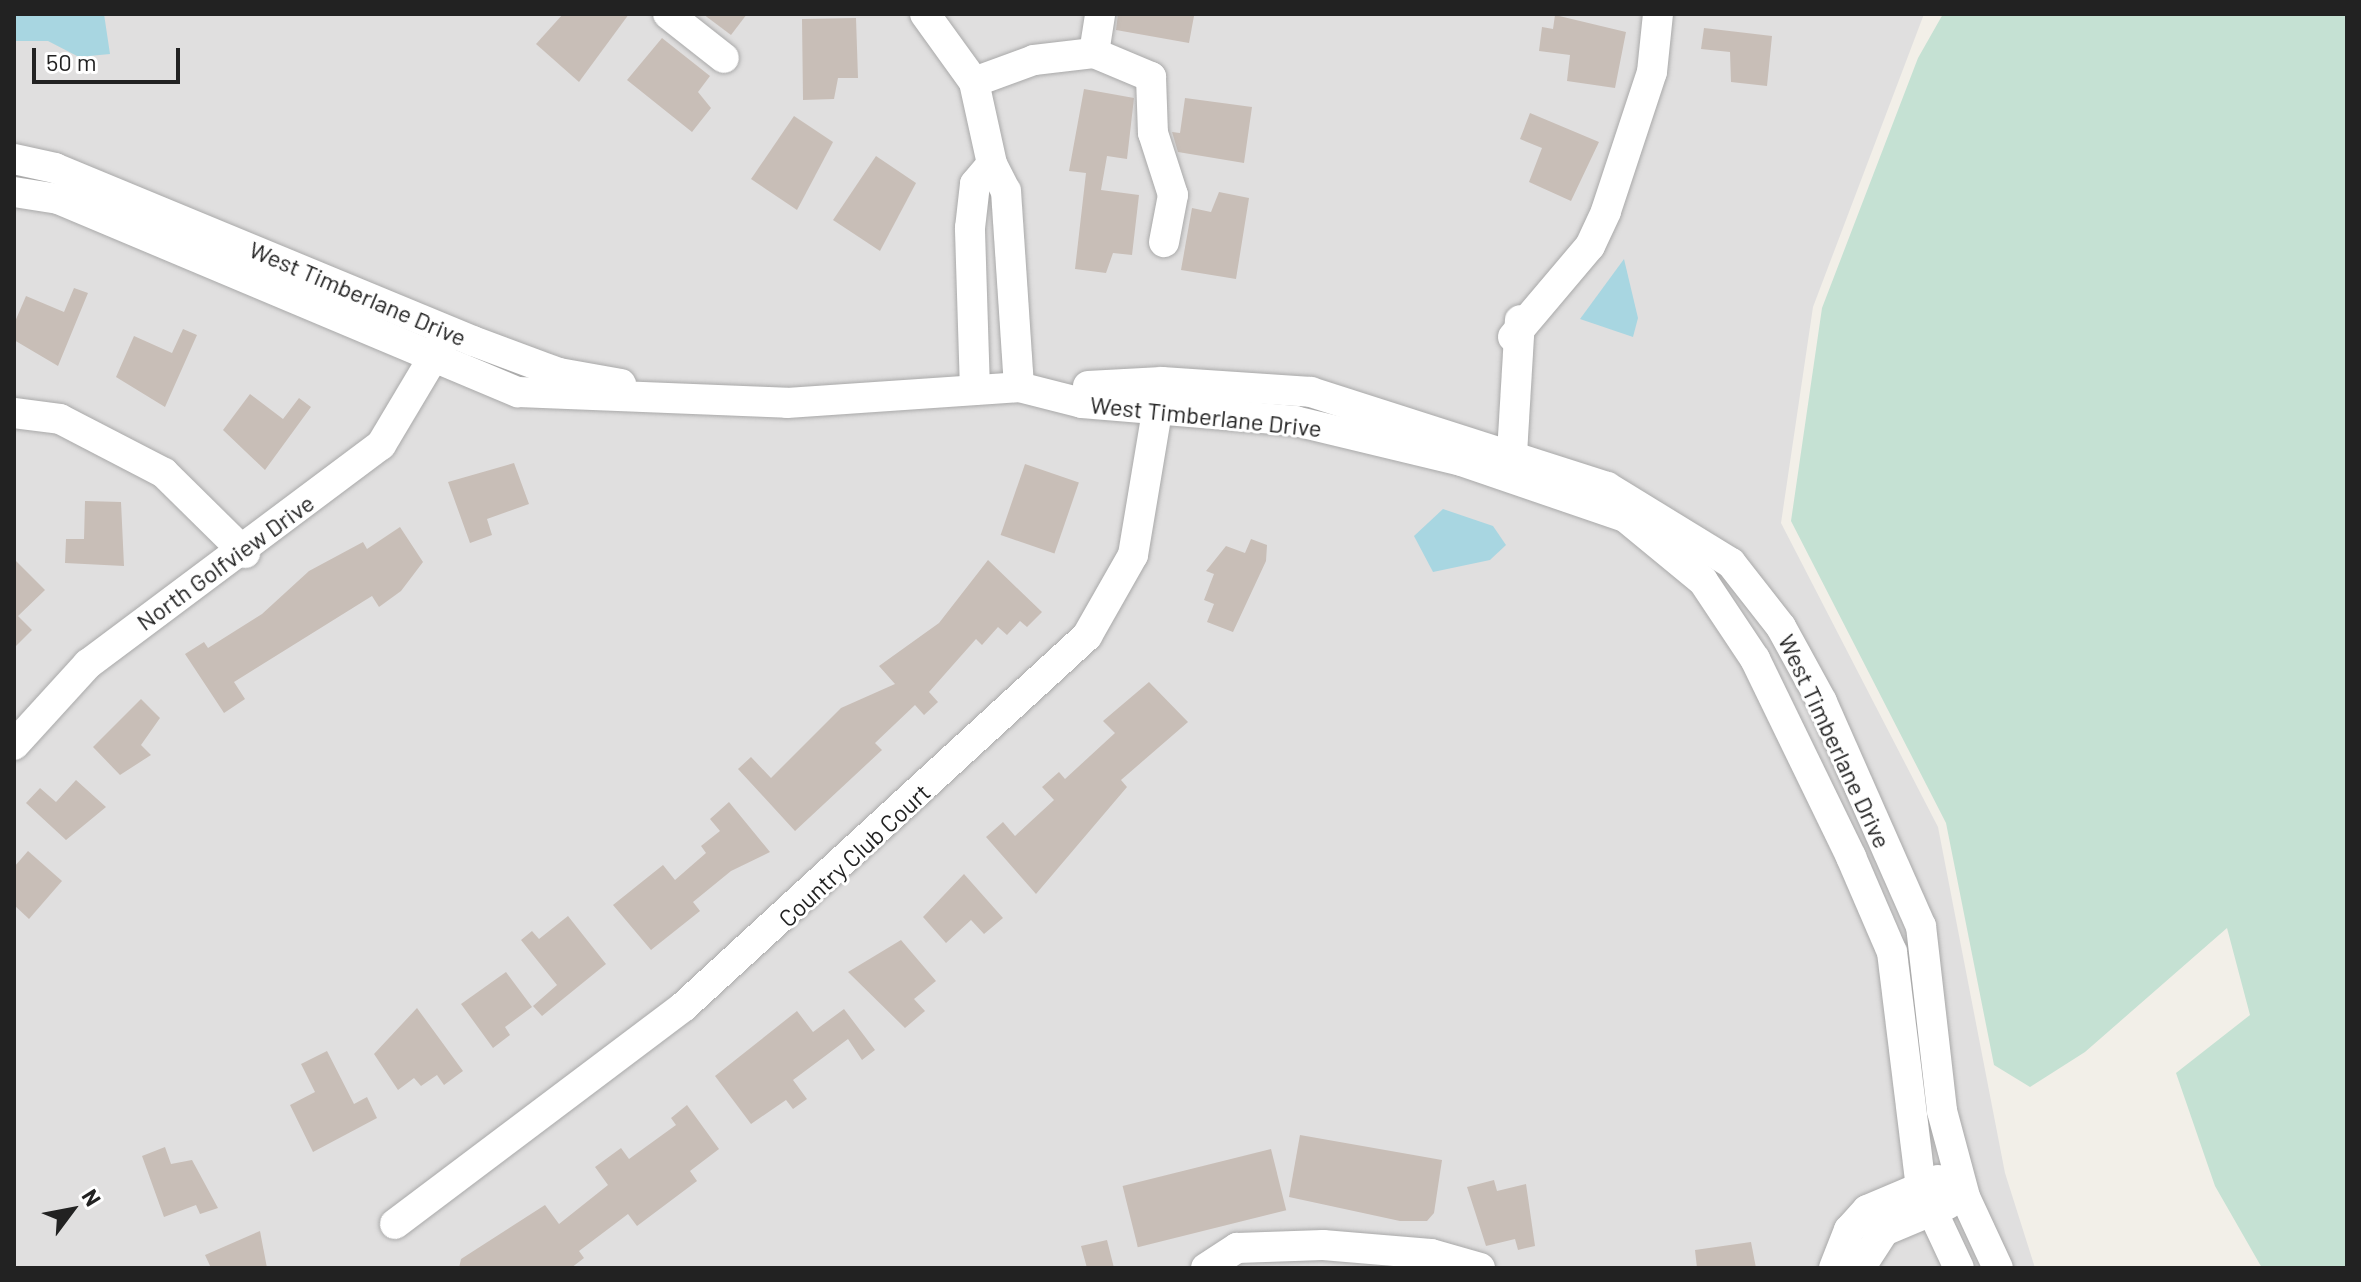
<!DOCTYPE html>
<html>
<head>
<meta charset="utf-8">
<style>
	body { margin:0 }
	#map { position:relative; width:2361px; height:1282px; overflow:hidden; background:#f2efe8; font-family:Barlow,sans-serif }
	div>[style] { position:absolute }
	.residential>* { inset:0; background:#e0dfdf }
	.wetland>* { inset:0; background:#c5e1d3 }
	.water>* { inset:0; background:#a8d6e1 }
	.building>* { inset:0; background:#c8beb7; transform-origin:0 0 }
	.roads { filter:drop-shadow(0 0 2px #a9a9a9) drop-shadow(0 0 2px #a9a9a9) }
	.minor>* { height:30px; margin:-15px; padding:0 15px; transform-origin:15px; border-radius:15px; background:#fff }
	span { translate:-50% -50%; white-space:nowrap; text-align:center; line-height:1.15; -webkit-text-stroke:6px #fff; paint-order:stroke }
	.street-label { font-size:24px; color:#222 }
	.frame { position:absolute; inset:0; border:16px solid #222; pointer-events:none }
	.north { position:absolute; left:32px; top:1170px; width:80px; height:80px; -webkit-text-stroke:6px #fff; paint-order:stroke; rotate:58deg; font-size:22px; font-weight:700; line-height:32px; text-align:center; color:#222 }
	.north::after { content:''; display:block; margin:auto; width:28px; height:36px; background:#222; clip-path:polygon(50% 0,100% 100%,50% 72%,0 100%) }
	.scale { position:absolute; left:32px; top:48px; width:148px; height:36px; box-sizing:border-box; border:4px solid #222; border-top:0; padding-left:10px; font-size:24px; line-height:28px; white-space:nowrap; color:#222; -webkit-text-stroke:6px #fff; paint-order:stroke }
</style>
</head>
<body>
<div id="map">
	<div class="residential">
		<div style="clip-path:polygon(14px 14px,1924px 14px,1813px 307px,1781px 523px,1938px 827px,2005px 1173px,2035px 1268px,14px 1268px)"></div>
	</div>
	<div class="wetland">
		<div style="clip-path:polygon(1943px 14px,2347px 14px,2347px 1268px,2262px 1268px,2215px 1186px,2176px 1073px,2250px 1015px,2227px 928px,2085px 1052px,2030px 1087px,1994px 1065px,1946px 823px,1791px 521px,1822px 308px,1918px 58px)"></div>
	</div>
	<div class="water">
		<div style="clip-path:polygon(14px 14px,104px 14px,110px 54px,79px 57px,48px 41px,14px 41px)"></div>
		<div style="clip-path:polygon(1624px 259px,1638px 318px,1633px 337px,1580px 319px)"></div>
		<div style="clip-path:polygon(1443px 509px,1493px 526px,1506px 545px,1490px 560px,1433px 572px,1414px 536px)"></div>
	</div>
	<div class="building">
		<div style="clip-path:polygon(563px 14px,629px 14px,579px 82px,536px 44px)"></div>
		<div style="clip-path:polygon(703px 14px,747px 14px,731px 35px)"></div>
		<div style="clip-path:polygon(1118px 14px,1194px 16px,1189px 43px,1116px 30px)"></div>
		<div style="clip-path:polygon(1555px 15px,1626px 32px,1615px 88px,1567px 81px,1570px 55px,1539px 51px,1542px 27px,1553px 29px)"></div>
		<div style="clip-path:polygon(856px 18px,858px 78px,838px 78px,834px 99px,803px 100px,802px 19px)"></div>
		<div style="clip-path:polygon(1704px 28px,1772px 36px,1767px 86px,1731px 82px,1730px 52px,1701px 49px)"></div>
		<div style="clip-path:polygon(662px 38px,710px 76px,698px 92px,711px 108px,692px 132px,627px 80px)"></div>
		<div style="clip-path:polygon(1084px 89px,1134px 98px,1127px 159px,1107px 156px,1101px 190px,1139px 195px,1132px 255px,1113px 253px,1106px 273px,1075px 269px,1086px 173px,1069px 171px)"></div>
		<div style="clip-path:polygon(1185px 98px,1252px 107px,1244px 163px,1178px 152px,1172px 132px,1180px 133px)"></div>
		<div style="clip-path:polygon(1530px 113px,1599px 142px,1571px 201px,1529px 182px,1542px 148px,1520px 139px)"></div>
		<div style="clip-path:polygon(794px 116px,833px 142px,797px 210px,751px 179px)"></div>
		<div style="clip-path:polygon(876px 156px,916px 183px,880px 251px,833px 220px)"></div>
		<div style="clip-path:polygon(1219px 192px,1249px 198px,1236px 279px,1181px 270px,1192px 208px,1211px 212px)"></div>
		<div style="clip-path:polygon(74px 288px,88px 293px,58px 366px,14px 340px,14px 324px,26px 296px,64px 312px)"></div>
		<div style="clip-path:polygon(183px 329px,197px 335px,165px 407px,116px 377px,134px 336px,172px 353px)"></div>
		<div style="clip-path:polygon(250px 394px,283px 419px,299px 398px,311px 407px,265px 470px,223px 430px)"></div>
		<div style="clip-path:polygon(514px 463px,529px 504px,487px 519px,492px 535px,470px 543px,448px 482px)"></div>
		<div style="left:1025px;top:464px;width:57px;height:75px;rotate:19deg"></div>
		<div style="clip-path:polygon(85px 501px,121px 502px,124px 566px,65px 563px,66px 539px,84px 539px)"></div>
		<div style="clip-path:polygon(400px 527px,423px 562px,401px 591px,379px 607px,372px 596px,234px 682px,245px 699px,224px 713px,185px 654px,204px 642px,208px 648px,262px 614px,309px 571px,363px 542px,367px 549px)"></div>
		<div style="clip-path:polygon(1251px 539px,1267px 545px,1266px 561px,1233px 632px,1207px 622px,1214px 604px,1204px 600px,1214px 574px,1206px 571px,1226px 546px,1245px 553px)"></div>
		<div style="clip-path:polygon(14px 559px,45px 590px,18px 616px,32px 630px,14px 648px)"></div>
		<div style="clip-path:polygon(988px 560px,1042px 612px,1027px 627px,1020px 621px,1007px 635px,998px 627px,982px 645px,976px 639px,929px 692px,938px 702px,924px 715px,915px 705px,875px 743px,882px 750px,795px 831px,738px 769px,751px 757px,771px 778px,841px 708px,895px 684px,879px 666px,939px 623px)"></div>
		<div style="clip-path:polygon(1149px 682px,1188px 722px,1121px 780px,1127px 787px,1036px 894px,986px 837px,1003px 822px,1015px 836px,1054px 800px,1042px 787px,1059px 772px,1065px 779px,1115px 733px,1103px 721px)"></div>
		<div style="clip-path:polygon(141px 699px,160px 718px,141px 745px,151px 755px,120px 775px,93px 747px)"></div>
		<div style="clip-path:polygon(76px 780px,106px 807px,66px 840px,26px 803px,40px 788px,56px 802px)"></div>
		<div style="clip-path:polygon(729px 802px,770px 852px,731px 871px,693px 902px,700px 911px,651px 950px,613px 905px,663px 865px,675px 880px,706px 853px,701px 846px,720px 831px,710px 819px)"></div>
		<div style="clip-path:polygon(28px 851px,62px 881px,29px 919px,14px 905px,14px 867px)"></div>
		<div style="clip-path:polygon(964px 874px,1003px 918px,984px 934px,971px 920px,946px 943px,923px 917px)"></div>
		<div style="clip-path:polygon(568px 916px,606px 964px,542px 1016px,533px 1006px,557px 985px,521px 940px,532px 931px,539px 939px)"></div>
		<div style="clip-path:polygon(901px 940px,936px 981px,914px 999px,925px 1011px,905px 1028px,848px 972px)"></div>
		<div style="clip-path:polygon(506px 972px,532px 1007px,505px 1027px,510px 1035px,493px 1048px,461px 1004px)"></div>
		<div style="clip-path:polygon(417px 1008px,463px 1071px,444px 1085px,437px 1075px,421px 1086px,414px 1078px,398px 1090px,374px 1054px)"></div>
		<div style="clip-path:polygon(844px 1009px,875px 1050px,862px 1060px,848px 1039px,793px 1080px,807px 1099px,793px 1109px,786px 1100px,751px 1124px,715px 1076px,797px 1011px,813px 1032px)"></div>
		<div style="clip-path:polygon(327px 1051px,354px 1104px,367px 1097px,377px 1118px,313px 1152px,290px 1105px,315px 1092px,301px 1064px)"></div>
		<div style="clip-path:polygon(687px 1105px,719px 1149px,690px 1171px,697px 1181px,637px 1226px,628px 1214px,579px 1251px,584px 1258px,571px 1268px,459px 1268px,461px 1259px,545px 1205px,559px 1224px,608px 1185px,595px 1167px,621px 1148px,629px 1159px,676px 1125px,671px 1118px)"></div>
		<div style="clip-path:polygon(1300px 1135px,1442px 1160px,1434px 1213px,1427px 1221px,1400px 1221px,1289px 1197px)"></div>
		<div style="clip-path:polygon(165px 1147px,171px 1164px,192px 1160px,218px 1208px,200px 1214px,196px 1205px,164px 1217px,142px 1156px)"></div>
		<div style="left:1271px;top:1149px;width:63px;height:153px;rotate:76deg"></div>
		<div style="clip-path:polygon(1494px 1180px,1497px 1191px,1526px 1184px,1535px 1246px,1518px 1250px,1515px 1239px,1486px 1246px,1467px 1187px)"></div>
		<div style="clip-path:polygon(260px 1231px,267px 1268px,211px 1268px,205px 1255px)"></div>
		<div style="clip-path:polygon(1107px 1240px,1114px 1268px,1087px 1268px,1081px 1246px)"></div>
		<div style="clip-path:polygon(1751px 1242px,1756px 1268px,1697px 1268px,1695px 1250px)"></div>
	</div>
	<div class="roads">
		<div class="minor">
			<div style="left:668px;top:14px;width:71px;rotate:38.2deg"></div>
			<div style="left:925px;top:14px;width:84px;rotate:54.2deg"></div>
			<div style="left:974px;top:82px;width:84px;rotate:77.6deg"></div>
			<div style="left:992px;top:164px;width:30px;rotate:63deg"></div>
			<div style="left:1006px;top:191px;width:196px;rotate:86.2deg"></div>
			<div style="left:1094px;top:53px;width:39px;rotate:-81deg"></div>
			<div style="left:974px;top:82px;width:64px;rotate:-20.1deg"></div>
			<div style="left:1034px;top:60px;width:60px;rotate:-6.7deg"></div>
			<div style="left:1094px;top:53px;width:62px;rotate:22.8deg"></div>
			<div style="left:1151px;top:77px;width:56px;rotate:88deg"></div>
			<div style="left:1153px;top:133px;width:65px;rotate:72.1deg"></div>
			<div style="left:1173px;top:195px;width:48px;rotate:100.8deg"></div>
			<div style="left:14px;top:159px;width:42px;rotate:12.4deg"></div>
			<div style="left:55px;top:168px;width:452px;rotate:22.5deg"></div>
			<div style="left:473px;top:341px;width:92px;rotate:20.4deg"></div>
			<div style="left:559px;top:373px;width:63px;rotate:10.1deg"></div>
			<div style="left:14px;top:192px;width:45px;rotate:9deg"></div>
			<div style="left:58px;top:199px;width:499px;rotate:22.8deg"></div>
			<div style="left:518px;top:392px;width:269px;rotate:2.3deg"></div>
			<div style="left:787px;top:403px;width:233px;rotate:-3.9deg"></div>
			<div style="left:1019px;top:387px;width:65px;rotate:14.3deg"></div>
			<div style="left:1082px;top:403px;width:214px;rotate:4.8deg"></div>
			<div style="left:1295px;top:421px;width:171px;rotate:13.5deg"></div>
			<div style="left:1461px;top:461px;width:173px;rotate:18.9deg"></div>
			<div style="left:1625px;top:517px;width:101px;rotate:39.4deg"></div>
			<div style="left:1703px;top:581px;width:94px;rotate:56.3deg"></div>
			<div style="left:1755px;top:659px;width:220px;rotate:64.1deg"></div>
			<div style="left:1851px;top:857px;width:103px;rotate:66.7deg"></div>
			<div style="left:1892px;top:952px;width:237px;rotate:83deg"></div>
			<div style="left:1921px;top:1187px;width:89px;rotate:64.9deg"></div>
			<div style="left:1513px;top:337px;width:119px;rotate:-49.8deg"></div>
			<div style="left:1590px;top:246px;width:38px;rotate:-65deg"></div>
			<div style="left:1606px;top:211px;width:146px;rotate:-71.7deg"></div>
			<div style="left:1652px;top:72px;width:58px;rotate:-84.1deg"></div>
			<div style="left:1088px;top:386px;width:74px;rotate:-3.1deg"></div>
			<div style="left:1162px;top:382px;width:149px;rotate:3.8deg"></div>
			<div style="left:1311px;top:392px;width:311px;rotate:17.8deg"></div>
			<div style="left:1607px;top:487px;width:145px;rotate:31.5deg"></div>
			<div style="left:1731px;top:563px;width:81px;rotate:52deg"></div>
			<div style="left:1781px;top:627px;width:85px;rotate:61.3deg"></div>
			<div style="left:1822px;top:702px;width:245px;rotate:66.2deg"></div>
			<div style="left:1921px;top:926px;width:186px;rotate:83.5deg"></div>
			<div style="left:1942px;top:1111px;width:89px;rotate:75deg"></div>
			<div style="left:1965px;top:1197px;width:78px;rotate:65.1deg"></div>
			<div style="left:975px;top:390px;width:162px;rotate:-91.8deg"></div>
			<div style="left:970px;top:228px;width:44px;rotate:-83.5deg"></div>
			<div style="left:975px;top:184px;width:26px;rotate:-50deg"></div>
			<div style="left:14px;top:413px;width:46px;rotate:7.4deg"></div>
			<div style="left:60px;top:419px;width:117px;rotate:27.4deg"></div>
			<div style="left:164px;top:473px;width:114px;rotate:44.6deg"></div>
			<div style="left:1512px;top:454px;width:134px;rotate:-86.6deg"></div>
			<div style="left:14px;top:745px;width:110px;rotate:-47.6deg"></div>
			<div style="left:88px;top:664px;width:366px;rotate:-36.8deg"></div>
			<div style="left:381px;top:445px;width:121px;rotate:-59.2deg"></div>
			<div style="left:395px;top:1224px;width:361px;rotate:-37deg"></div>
			<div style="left:683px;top:1007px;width:549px;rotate:-42.56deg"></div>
			<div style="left:1087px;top:636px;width:93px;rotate:-60.4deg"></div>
			<div style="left:1133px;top:555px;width:169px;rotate:-80.5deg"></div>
			<div style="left:1206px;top:1268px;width:37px;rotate:-33deg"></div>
			<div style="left:1237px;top:1248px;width:86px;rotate:-2deg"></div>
			<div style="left:1323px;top:1245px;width:108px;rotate:4.8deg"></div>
			<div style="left:1431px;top:1254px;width:51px;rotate:15.9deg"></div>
			<div style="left:1834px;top:1268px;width:41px;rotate:-68.5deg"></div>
			<div style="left:1849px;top:1230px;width:27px;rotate:-48deg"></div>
			<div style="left:1867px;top:1210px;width:77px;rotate:-22.9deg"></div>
			<div style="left:1860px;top:1268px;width:44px;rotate:-57deg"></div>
			<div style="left:1884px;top:1231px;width:69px;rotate:-22.9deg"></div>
		</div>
	</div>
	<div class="street-label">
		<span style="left:358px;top:293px;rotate:23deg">West Timberlane Drive</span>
		<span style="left:1206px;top:416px;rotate:6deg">West Timberlane Drive</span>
		<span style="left:225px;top:562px;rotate:-36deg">North Golfview Drive</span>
		<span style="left:1835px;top:741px;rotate:65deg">West Timberlane Drive</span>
		<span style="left:854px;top:855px;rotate:-43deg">Country Club Court</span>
	</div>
	<div class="frame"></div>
	<div class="north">N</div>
	<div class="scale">50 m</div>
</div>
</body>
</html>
